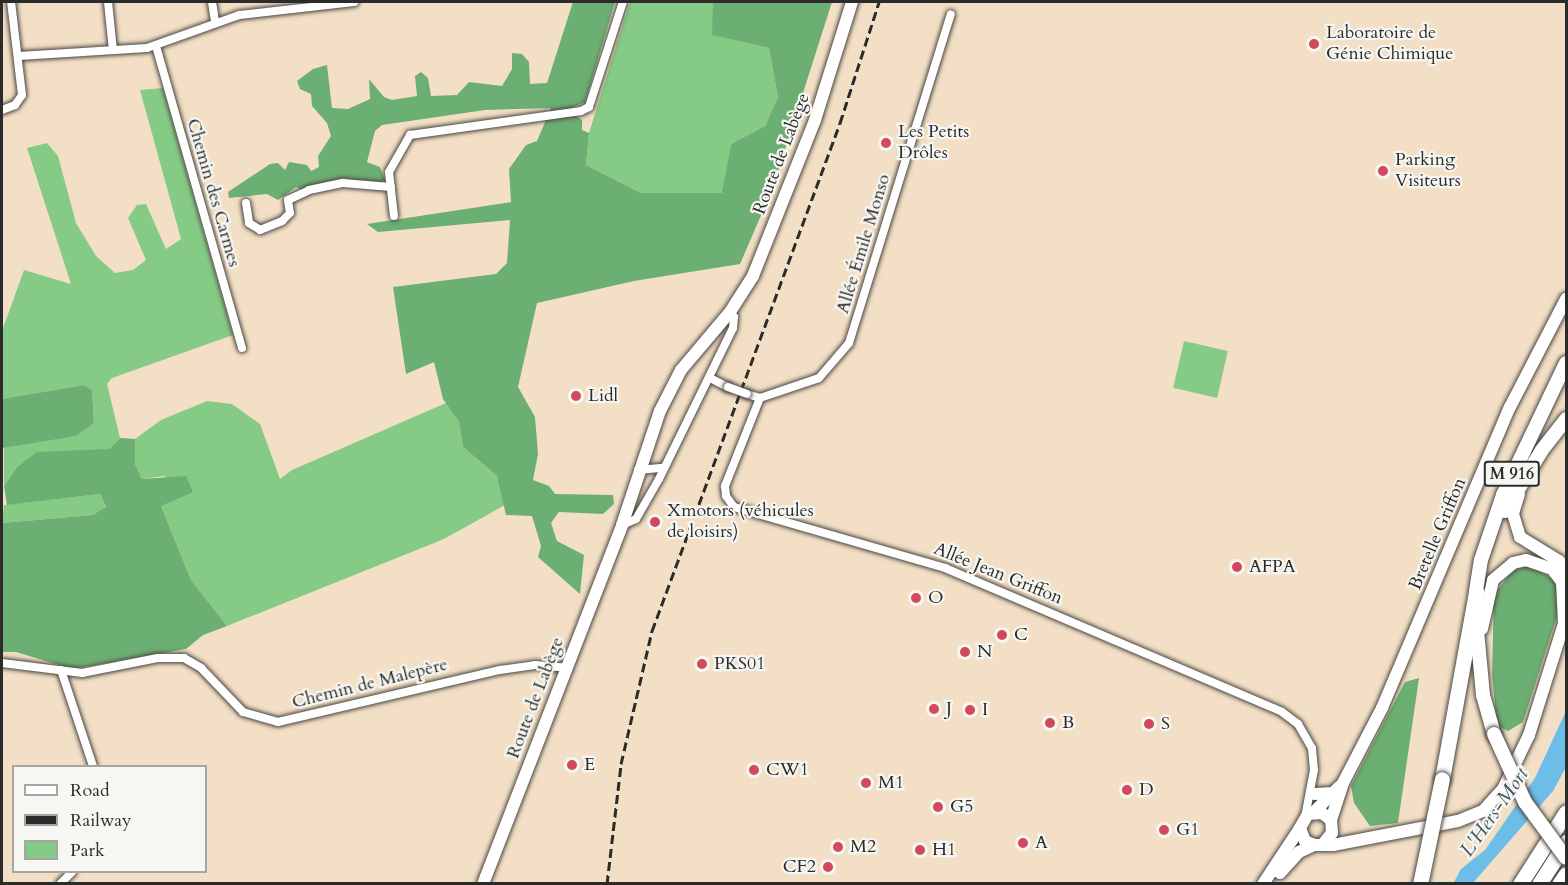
<!DOCTYPE html>
<html>
<head>
<meta charset="utf-8">
<style>
	body { margin:0 }
	#map { position:relative; width:1568px; height:885px; overflow:hidden; background:#f3dfc5; font-family:Cardo,serif }
	div>[style] { position:absolute }
	.green>* { inset:0; background:#85cb85; transform-origin:0 0 }
	.forest>* { inset:0; background:#6caf72 }
	.water>* { inset:0; background:#6cbee8 }
	.roads { filter:drop-shadow(0 0 2px #494642) drop-shadow(0 0 2px #494642) }
	.minor>* { height:8px; margin:-4px; padding:0 4px; transform-origin:4px; border-radius:4px; background:#fff }
	.secondary>* { height:12px; margin:-6px; padding:0 6px; transform-origin:6px; border-radius:6px; background:#fff }
	.trunk>* { height:14px; margin:-7px; padding:0 7px; transform-origin:7px; border-radius:7px; background:#fff }
	.motorway>* { height:15px; margin:-7.5px; padding:0 7.5px; transform-origin:7.5px; border-radius:7.5px; background:#fff }
	.rail>* { height:3px; margin-top:-1.5px; transform-origin:0; background:repeating-linear-gradient(90deg,#2b2b2b 0 9px,transparent 0 13.5px) }
	.bridges { filter:drop-shadow(0 0 2px #494642) drop-shadow(0 0 2px #494642) }
	.minor-bridge>* { height:8px; margin:-4px; padding:0 4px; transform-origin:4px; border-radius:4px; background:#fff }
	.trunk-bridge>* { height:14px; margin:-7px; padding:0 7px; transform-origin:7px; border-radius:7px; background:#fff }
	.motorway-bridge>* { height:15px; margin:-7.5px; padding:0 7.5px; transform-origin:7.5px; border-radius:7.5px; background:#fff }
	.dots>* { width:16px; height:16px; translate:-50% -50%; box-sizing:border-box; border:3px solid #f6f6f2; border-radius:50% }
	span { translate:-50% -50%; white-space:nowrap; text-align:center; line-height:1.15; -webkit-text-stroke:4.5px #f6f6f2; paint-order:stroke }
	.shield-label span { padding:2px 4px; background:#f6f6f2; border:2px solid; border-radius:4px; -webkit-text-stroke-width:0 }
	.shield-label { font-size:16px; color:#2b2b2b; font-weight:700 }
	.poi-label { font-size:18px; color:#2b2b2b }
	.left { translate:0 -50%; text-align:left }
	.right { translate:-100% -50%; text-align:right }
	.street-label { font-size:18px; color:#2b2b2b }
	.water-label { font-size:20px; color:#3e5764; font-style:italic }
	.frame { position:absolute; inset:0; border:3px solid #2b2b2b; pointer-events:none }
	.legend { position:absolute; left:12px; top:765px; width:195px; height:108px; box-sizing:border-box; background:#f6f6f2; border:2px solid #a5a5a2; margin:0; padding:8px 10px; list-style:none; font-size:18px; color:#2b2b2b }
	.legend li { display:flex; align-items:center; gap:12px; height:30px }
	.legend b { width:30px; border:2px solid #a5a5a2 }
</style>
</head>
<body>
<div id="map">
	<div class="green">
		<div style="clip-path:polygon(630px 2px,713px 2px,713px 35px,769px 48px,778px 97px,765px 126px,731px 144px,723px 193px,641px 193px,586px 165px,589px 133px)"></div>
		<div style="clip-path:polygon(163px 88px,233px 335px,112px 378px,107px 384px,120px 438px,109px 449px,17px 467px,4px 486px,4px 445px,75px 436px,94px 423px,92px 391px,83px 385px,2px 399px,2px 331px,24px 270px,71px 284px,27px 148px,47px 143px,58px 156px,76px 223px,96px 256px,115px 273px,133px 270px,146px 260px,128px 218px,137px 205px,146px 204px,166px 249px,181px 239px,140px 90px)"></div>
		<div style="left:1184px;top:341px;width:45px;height:48px;rotate:13deg"></div>
		<div style="clip-path:polygon(207px 401px,232px 404px,260px 424px,280px 479px,292px 470px,446px 403px,459px 422px,463px 447px,497px 476px,505px 505px,444px 539px,227px 626px,191px 580px,161px 506px,165px 476px,142px 479px,135px 464px,135px 439px,161px 420px)"></div>
		<div style="clip-path:polygon(100px 494px,106px 508px,93px 515px,2px 523px,4px 505px)"></div>
	</div>
	<div class="forest">
		<div style="clip-path:polygon(573px 2px,615px 2px,585px 102px,574px 107px,573px 114px,582px 120px,582px 130px,589px 133px,586px 165px,641px 193px,722px 193px,731px 144px,765px 126px,778px 97px,769px 48px,712px 35px,713px 2px,832px 2px,772px 190px,740px 264px,634px 281px,537px 303px,518px 387px,535px 417px,538px 454px,533px 480px,549px 486px,555px 494px,613px 495px,614px 504px,603px 514px,559px 512px,551px 523px,557px 541px,584px 555px,580px 594px,538px 557px,541px 546px,532px 516px,506px 515px,497px 476px,463px 447px,459px 422px,443px 399px,434px 362px,406px 374px,393px 287px,496px 274px,507px 263px,510px 220px,378px 232px,367px 224px,511px 202px,509px 169px,526px 145px,537px 141px,551px 108px,485px 110px,382px 125px,375px 131px,367px 162px,380px 167px,385px 180px,373px 185px,343px 185px,309px 193px,296px 187px,278px 200px,267px 194px,229px 198px,228px 192px,270px 164px,278px 163px,285px 170px,289px 162px,307px 165px,311px 171px,319px 167px,318px 156px,331px 136px,327px 123px,312px 106px,311px 94px,300px 89px,297px 81px,313px 69px,327px 65px,332px 108px,348px 109px,370px 99px,369px 79px,384px 97px,392px 100px,417px 96px,415px 76px,421px 72px,428px 78px,431px 96px,457px 95px,469px 82px,502px 86px,512px 69px,512px 53px,522px 54px,529px 62px,530px 84px,547px 83px)"></div>
		<div style="clip-path:polygon(83px 385px,92px 390px,94px 423px,76px 436px,2px 448px,2px 399px)"></div>
		<div style="clip-path:polygon(120px 438px,135px 439px,135px 464px,142px 479px,186px 476px,193px 492px,161px 506px,191px 580px,227px 626px,203px 635px,186px 649px,72px 669px,16px 652px,2px 652px,2px 523px,93px 515px,106px 507px,100px 494px,7px 505px,4px 486px,17px 467px,37px 452px,109px 449px)"></div>
		<div style="clip-path:polygon(1527px 565px,1553px 579px,1559px 593px,1559px 610px,1523px 722px,1508px 731px,1497px 726px,1492px 675px,1494px 595px,1512px 571px)"></div>
		<div style="clip-path:polygon(1419px 678px,1398px 823px,1370px 826px,1354px 803px,1351px 786px,1405px 682px)"></div>
	</div>
	<div class="water">
		<div style="clip-path:polygon(1566px 711px,1566px 767px,1553px 791px,1473px 883px,1453px 884px,1461px 869px,1485px 850px,1535px 778px)"></div>
	</div>
	<div class="roads">
		<div class="minor">
			<div style="left:108px;top:2px;width:48px;rotate:84.1deg"></div>
			<div style="left:212px;top:2px;width:20px;rotate:81deg"></div>
			<div style="left:156px;top:46px;width:314px;rotate:74.1deg"></div>
			<div style="left:19px;top:56px;width:128px;rotate:-3.6deg"></div>
			<div style="left:147px;top:48px;width:98px;rotate:-19.7deg"></div>
			<div style="left:239px;top:15px;width:116px;rotate:-6.4deg"></div>
			<div style="left:2px;top:110px;width:14px;rotate:-21deg"></div>
			<div style="left:15px;top:105px;width:12px;rotate:-55deg"></div>
			<div style="left:22px;top:95px;width:94px;rotate:-96.7deg"></div>
			<div style="left:246px;top:203px;width:20px;rotate:81deg"></div>
			<div style="left:249px;top:223px;width:13px;rotate:32deg"></div>
			<div style="left:260px;top:230px;width:24px;rotate:-22deg"></div>
			<div style="left:282px;top:221px;width:11px;rotate:-45deg"></div>
			<div style="left:290px;top:213px;width:13px;rotate:-99deg"></div>
			<div style="left:288px;top:200px;width:23px;rotate:-25deg"></div>
			<div style="left:309px;top:190px;width:35px;rotate:-12deg"></div>
			<div style="left:343px;top:183px;width:48px;rotate:4.8deg"></div>
			<div style="left:394px;top:216px;width:44px;rotate:-96.5deg"></div>
			<div style="left:389px;top:172px;width:43px;rotate:-60.4deg"></div>
			<div style="left:410px;top:135px;width:173px;rotate:-8deg"></div>
			<div style="left:581px;top:111px;width:9px;rotate:-27deg"></div>
			<div style="left:589px;top:107px;width:110px;rotate:-72.1deg"></div>
			<div style="left:710px;top:378px;width:20px;rotate:27deg"></div>
			<div style="left:747px;top:394px;width:14px;rotate:17deg"></div>
			<div style="left:760px;top:398px;width:62px;rotate:-18.7deg"></div>
			<div style="left:819px;top:378px;width:46px;rotate:-49.4deg"></div>
			<div style="left:849px;top:343px;width:344px;rotate:-72.8deg"></div>
			<div style="left:760px;top:398px;width:95px;rotate:111.7deg"></div>
			<div style="left:725px;top:486px;width:10px;rotate:84deg"></div>
			<div style="left:726px;top:496px;width:14px;rotate:54deg"></div>
			<div style="left:734px;top:507px;width:220px;rotate:16.1deg"></div>
			<div style="left:945px;top:568px;width:366px;rotate:23.1deg"></div>
			<div style="left:1282px;top:712px;width:20px;rotate:37deg"></div>
			<div style="left:1298px;top:724px;width:28px;rotate:60deg"></div>
			<div style="left:1312px;top:748px;width:22px;rotate:85deg"></div>
			<div style="left:1314px;top:770px;width:48px;rotate:100.8deg"></div>
			<div style="left:638px;top:470px;width:25px;rotate:-5deg"></div>
			<div style="left:622px;top:525px;width:15px;rotate:-23deg"></div>
			<div style="left:636px;top:519px;width:46px;rotate:-60.1deg"></div>
			<div style="left:659px;top:479px;width:168px;rotate:-63.9deg"></div>
			<div style="left:733px;top:328px;width:11px;rotate:-85deg"></div>
			<div style="left:734px;top:317px;width:6px;rotate:-129deg"></div>
			<div style="left:2px;top:663px;width:81px;rotate:7.1deg"></div>
			<div style="left:82px;top:673px;width:77px;rotate:-11.2deg"></div>
			<div style="left:158px;top:658px;width:26px"></div>
			<div style="left:184px;top:658px;width:20px;rotate:30deg"></div>
			<div style="left:201px;top:668px;width:61px;rotate:46.3deg"></div>
			<div style="left:243px;top:712px;width:36px;rotate:16deg"></div>
			<div style="left:278px;top:722px;width:228px;rotate:-13.2deg"></div>
			<div style="left:500px;top:670px;width:35px;rotate:-8deg"></div>
			<div style="left:535px;top:665px;width:32px;rotate:5deg"></div>
			<div style="left:61px;top:670px;width:101px;rotate:71.6deg"></div>
			<div style="left:60px;top:884px;width:17px;rotate:-45deg"></div>
		</div>
		<div class="secondary">
			<div style="left:1519px;top:494px;width:21px;rotate:107deg"></div>
			<div style="left:1513px;top:514px;width:24px;rotate:73deg"></div>
			<div style="left:1520px;top:537px;width:46px;rotate:31.6deg"></div>
			<div style="left:1559px;top:561px;width:12px;rotate:55deg"></div>
			<div style="left:1482px;top:629px;width:50px;rotate:-77.3deg"></div>
			<div style="left:1493px;top:580px;width:26px;rotate:-40deg"></div>
			<div style="left:1513px;top:563px;width:13px;rotate:-13deg"></div>
			<div style="left:1526px;top:560px;width:28px;rotate:19deg"></div>
			<div style="left:1552px;top:569px;width:16px;rotate:52deg"></div>
			<div style="left:1562px;top:582px;width:41px;rotate:87.2deg"></div>
			<div style="left:1315px;top:794px;width:18px;rotate:-3deg"></div>
			<div style="left:1313px;top:813px;width:38px;rotate:-45deg"></div>
			<div style="left:1331px;top:820px;width:39px;rotate:-72deg"></div>
			<div style="left:1343px;top:783px;width:85px;rotate:-62.5deg"></div>
			<div style="left:1382px;top:708px;width:327px;rotate:-67deg"></div>
			<div style="left:1510px;top:407px;width:122px;rotate:-62.6deg"></div>
			<div style="left:1323px;top:844px;width:14px;rotate:-51deg"></div>
			<div style="left:1332px;top:833px;width:13px;rotate:-94deg"></div>
			<div style="left:1331px;top:820px;width:11px;rotate:-142deg"></div>
			<div style="left:1322px;top:813px;width:14px;rotate:176deg"></div>
			<div style="left:1308px;top:814px;width:16px;rotate:120deg"></div>
			<div style="left:1300px;top:828px;width:14px;rotate:69deg"></div>
			<div style="left:1305px;top:841px;width:10px;rotate:24deg"></div>
			<div style="left:1314px;top:845px;width:19px"></div>
			<div style="left:1333px;top:845px;width:127px;rotate:-10.9deg"></div>
			<div style="left:1458px;top:821px;width:27px;rotate:-22deg"></div>
			<div style="left:1483px;top:811px;width:30px;rotate:-48deg"></div>
			<div style="left:1503px;top:789px;width:60px;rotate:-64.3deg"></div>
			<div style="left:1529px;top:735px;width:124px;rotate:-72.6deg"></div>
			<div style="left:1280px;top:873px;width:28px;rotate:-48deg"></div>
			<div style="left:1299px;top:852px;width:17px;rotate:-25deg"></div>
			<div style="left:483px;top:884px;width:385px;rotate:-68.8deg"></div>
			<div style="left:622px;top:525px;width:120px;rotate:-71.6deg"></div>
			<div style="left:660px;top:411px;width:46px;rotate:-62.9deg"></div>
			<div style="left:681px;top:370px;width:76px;rotate:-49.8deg"></div>
			<div style="left:730px;top:312px;width:43px;rotate:-57.4deg"></div>
			<div style="left:753px;top:276px;width:168px;rotate:-68.3deg"></div>
			<div style="left:815px;top:120px;width:124px;rotate:-72.6deg"></div>
			<div style="left:1263px;top:884px;width:67px;rotate:-56.5deg"></div>
		</div>
		<div class="trunk">
			<div style="left:1505px;top:511px;width:71px;rotate:-58.8deg"></div>
			<div style="left:1542px;top:450px;width:39px;rotate:-52deg"></div>
			<div style="left:1494px;top:734px;width:41px;rotate:-105.8deg"></div>
			<div style="left:1483px;top:695px;width:65px;rotate:-95.3deg"></div>
			<div style="left:1477px;top:630px;width:39px;rotate:-91deg"></div>
			<div style="left:1476px;top:591px;width:31px;rotate:-81deg"></div>
			<div style="left:1481px;top:560px;width:69px;rotate:-71.3deg"></div>
			<div style="left:1503px;top:495px;width:146px;rotate:-64.5deg"></div>
		</div>
		<div class="motorway">
			<div style="left:1442px;top:779px;width:191px;rotate:-79.7deg"></div>
			<div style="left:1520px;top:884px;width:85px;rotate:-57.4deg"></div>
			<div style="left:1539px;top:884px;width:50px;rotate:-57.3deg"></div>
			<div style="left:1559px;top:884px;width:12px;rotate:-55deg"></div>
		</div>
	</div>
	<div class="rail">
		<div style="left:607px;top:884px;width:121px;rotate:-83.3deg"></div>
		<div style="left:621px;top:764px;width:137px;rotate:-76.9deg"></div>
		<div style="left:652px;top:631px;width:542px;rotate:-69.69deg"></div>
		<div style="left:840px;top:123px;width:127px;rotate:-72.1deg"></div>
	</div>
	<div class="bridges">
		<div class="minor-bridge">
			<div style="left:728px;top:387px;width:20px;rotate:20deg"></div>
		</div>
		<div class="trunk-bridge">
			<div style="left:1494px;top:734px;width:75px;rotate:65.5deg"></div>
			<div style="left:1525px;top:802px;width:69px;rotate:53.8deg"></div>
		</div>
		<div class="motorway-bridge">
			<div style="left:1420px;top:884px;width:107px;rotate:-78.2deg"></div>
		</div>
	</div>
	<div class="dots">
		<div style="left:1314px;top:44px;background:#d1495b"></div>
		<div style="left:886px;top:143px;background:#d1495b"></div>
		<div style="left:1383px;top:171px;background:#d1495b"></div>
		<div style="left:576px;top:396px;background:#d1495b"></div>
		<div style="left:655px;top:522px;background:#d1495b"></div>
		<div style="left:1237px;top:567px;background:#d1495b"></div>
		<div style="left:916px;top:598px;background:#d1495b"></div>
		<div style="left:1002px;top:635px;background:#d1495b"></div>
		<div style="left:965px;top:652px;background:#d1495b"></div>
		<div style="left:702px;top:664px;background:#d1495b"></div>
		<div style="left:934px;top:709px;background:#d1495b"></div>
		<div style="left:970px;top:710px;background:#d1495b"></div>
		<div style="left:1050px;top:723px;background:#d1495b"></div>
		<div style="left:1149px;top:724px;background:#d1495b"></div>
		<div style="left:572px;top:765px;background:#d1495b"></div>
		<div style="left:754px;top:770px;background:#d1495b"></div>
		<div style="left:866px;top:783px;background:#d1495b"></div>
		<div style="left:1127px;top:790px;background:#d1495b"></div>
		<div style="left:938px;top:807px;background:#d1495b"></div>
		<div style="left:1164px;top:830px;background:#d1495b"></div>
		<div style="left:1023px;top:843px;background:#d1495b"></div>
		<div style="left:838px;top:847px;background:#d1495b"></div>
		<div style="left:920px;top:850px;background:#d1495b"></div>
		<div style="left:828px;top:867px;background:#d1495b"></div>
	</div>
	<div class="shield-label">
		<span style="left:1512px;top:474px">M 916</span>
	</div>
	<div class="poi-label">
		<span class="left" style="left:1326px;top:44px">Laboratoire de<br>Génie Chimique</span>
		<span class="left" style="left:898px;top:143px">Les Petits<br>Drôles</span>
		<span class="left" style="left:1395px;top:171px">Parking<br>Visiteurs</span>
		<span class="left" style="left:588px;top:396px">Lidl</span>
		<span class="left" style="left:667px;top:522px">Xmotors (véhicules<br>de loisirs)</span>
		<span class="left" style="left:1249px;top:567px">AFPA</span>
		<span class="left" style="left:928px;top:598px">O</span>
		<span class="left" style="left:1014px;top:635px">C</span>
		<span class="left" style="left:977px;top:652px">N</span>
		<span class="left" style="left:714px;top:664px">PKS01</span>
		<span class="left" style="left:946px;top:709px">J</span>
		<span class="left" style="left:982px;top:710px">I</span>
		<span class="left" style="left:1062px;top:723px">B</span>
		<span class="left" style="left:1161px;top:724px">S</span>
		<span class="left" style="left:584px;top:765px">E</span>
		<span class="left" style="left:766px;top:770px">CW1</span>
		<span class="left" style="left:878px;top:783px">M1</span>
		<span class="left" style="left:1139px;top:790px">D</span>
		<span class="left" style="left:950px;top:807px">G5</span>
		<span class="left" style="left:1176px;top:830px">G1</span>
		<span class="left" style="left:1035px;top:843px">A</span>
		<span class="left" style="left:850px;top:847px">M2</span>
		<span class="left" style="left:932px;top:850px">H1</span>
		<span class="right" style="left:816px;top:867px">CF2</span>
	</div>
	<div class="street-label">
		<span style="left:782px;top:154px;rotate:-69deg">Route de Labège</span>
		<span style="left:213px;top:193px;rotate:74deg">Chemin des Carmes</span>
		<span style="left:864px;top:244px;rotate:-73deg">Allée Émile Monso</span>
		<span style="left:1438px;top:534px;rotate:-67deg">Bretelle Griffon</span>
		<span style="left:998px;top:574px;rotate:22deg">Allée Jean Griffon</span>
		<span style="left:370px;top:684px;rotate:-14deg">Chemin de Malepère</span>
		<span style="left:536px;top:698px;rotate:-69deg">Route de Labège</span>
	</div>
	<div class="water-label">
		<span style="left:1494px;top:812px;rotate:-55deg">L'Hers-Mort</span>
	</div>
	<div class="frame"></div>
	<ul class="legend">
	<li><b style="height:8px;background:#fff"></b>Road</li>
	<li><b style="height:8px;background:#2b2b2b"></b>Railway</li>
	<li><b style="height:16px;background:#85cb85"></b>Park</li>
	</ul>
</div>
</body>
</html>
